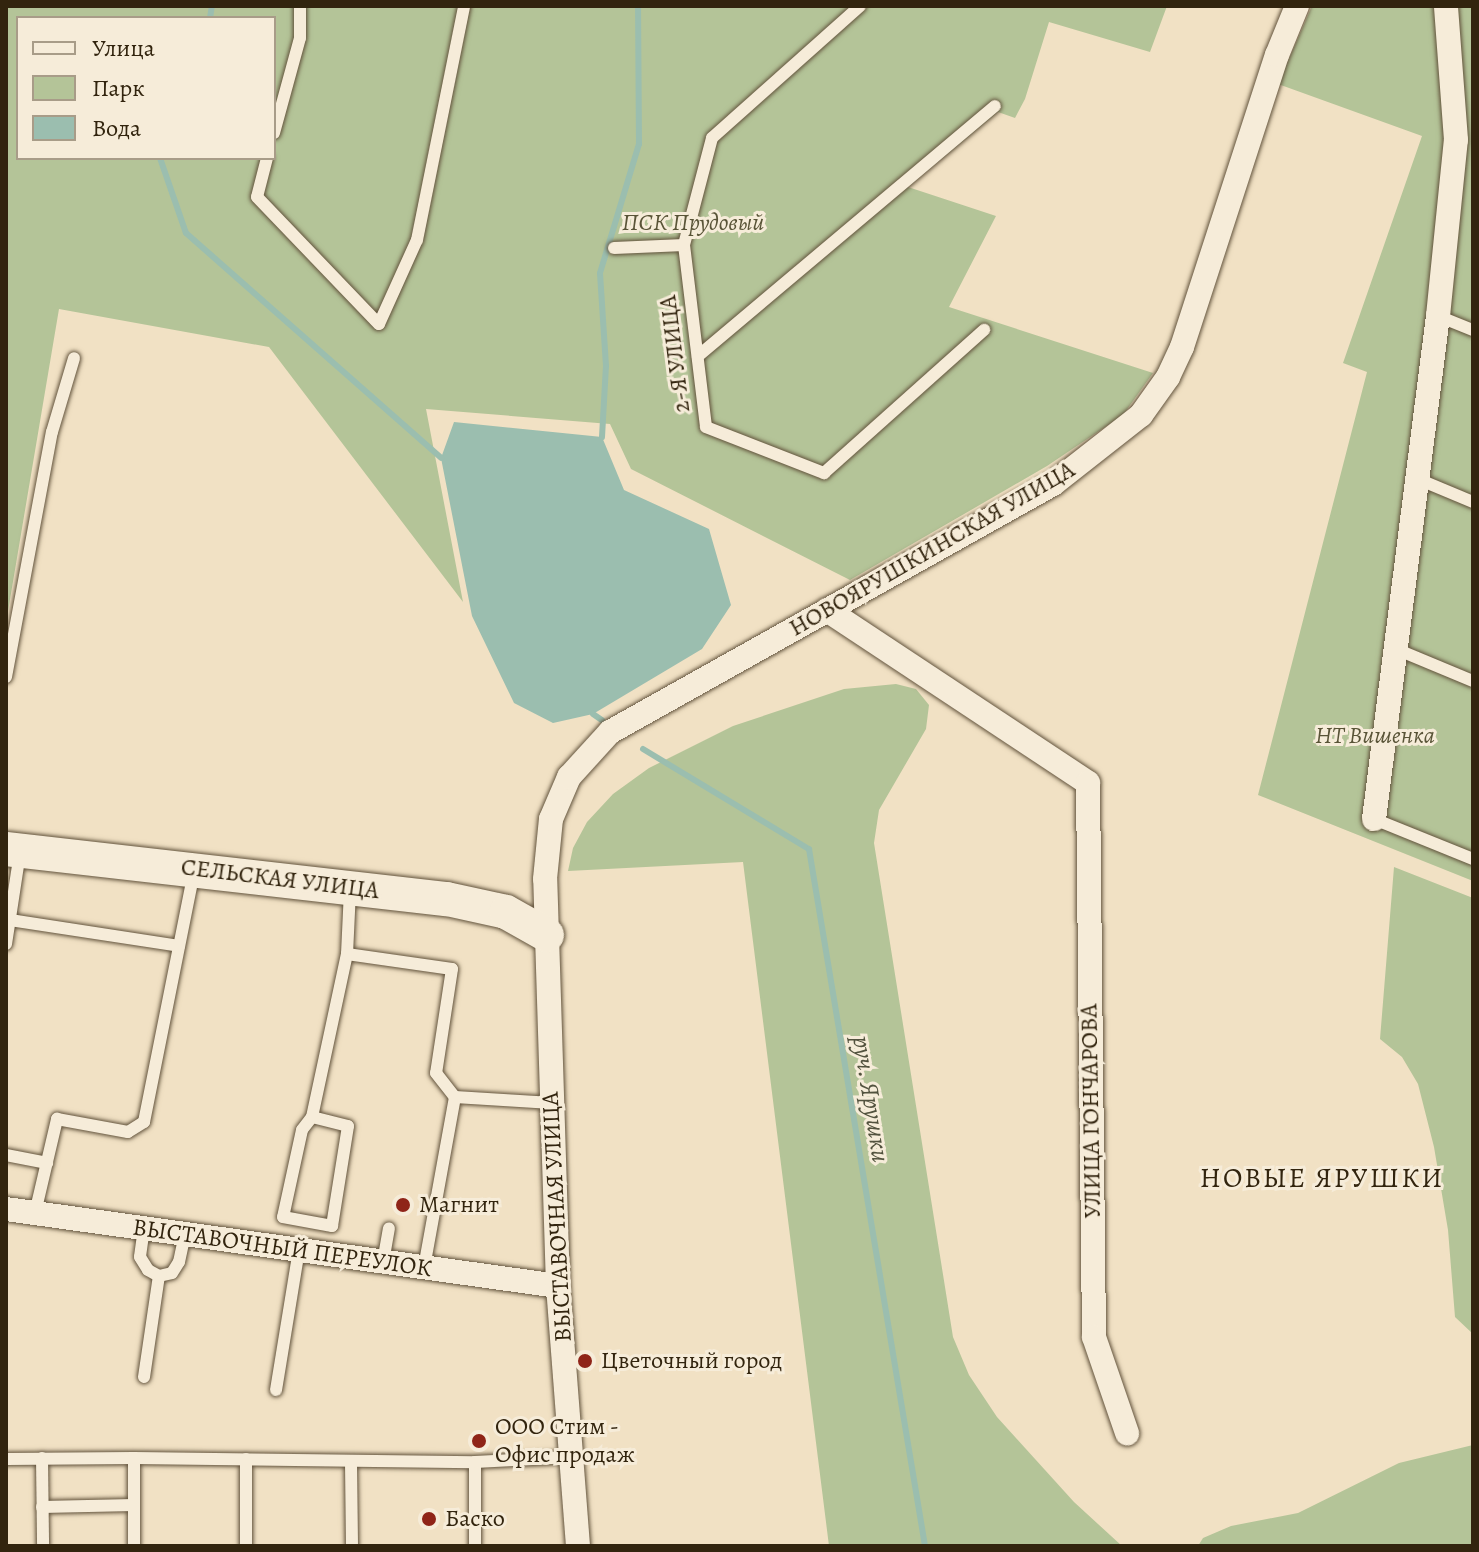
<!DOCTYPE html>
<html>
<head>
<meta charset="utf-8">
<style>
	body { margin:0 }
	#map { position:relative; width:1479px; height:1552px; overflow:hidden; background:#f1e1c4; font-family:Alegreya,serif }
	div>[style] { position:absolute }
	.green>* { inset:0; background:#b4c498 }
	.water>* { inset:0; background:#9bbeaf }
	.stream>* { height:6px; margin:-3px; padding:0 3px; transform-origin:3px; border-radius:3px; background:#9bbeaf }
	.roads { filter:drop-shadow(0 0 2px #62533c) drop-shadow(0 0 2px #62533c) }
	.lane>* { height:12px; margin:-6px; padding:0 6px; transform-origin:6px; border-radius:6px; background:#f6ecd9 }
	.street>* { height:24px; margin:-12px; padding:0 12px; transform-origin:12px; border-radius:12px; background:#f6ecd9 }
	.secondary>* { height:34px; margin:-17px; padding:0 17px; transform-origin:17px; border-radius:17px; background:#f6ecd9 }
	.dots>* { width:22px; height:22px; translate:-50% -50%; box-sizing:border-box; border:4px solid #f6ecd9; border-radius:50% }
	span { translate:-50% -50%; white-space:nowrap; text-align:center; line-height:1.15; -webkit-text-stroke:6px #f6ecd9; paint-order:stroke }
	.park-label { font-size:24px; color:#595437; font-style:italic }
	.street-label { font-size:24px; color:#32240e }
	.poi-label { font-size:24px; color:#32240e }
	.left { translate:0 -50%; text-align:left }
	.water-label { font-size:26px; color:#52523e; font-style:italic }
	.quarter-label { font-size:28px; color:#32240e; letter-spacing:2px }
	.frame { position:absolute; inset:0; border:8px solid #32240e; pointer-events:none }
	.legend { position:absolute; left:16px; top:16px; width:260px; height:144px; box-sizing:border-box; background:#f6ecd9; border:2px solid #a89c88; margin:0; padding:10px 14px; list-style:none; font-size:24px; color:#32240e }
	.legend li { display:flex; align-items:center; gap:16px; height:40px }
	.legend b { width:40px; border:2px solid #a89c88 }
</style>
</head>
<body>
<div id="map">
	<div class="green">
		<div style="clip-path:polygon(evenodd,6px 6px,1167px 6px,1150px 52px,1049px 22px,1025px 99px,1015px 118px,998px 112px,908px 187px,996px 216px,949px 307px,1153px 373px,1123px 415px,1047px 466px,850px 580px,631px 469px,610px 424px,426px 409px,463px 602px,269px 347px,59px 309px,6px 623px,6px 6px,18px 18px,274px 18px,274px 158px,18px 158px,18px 18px)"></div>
		<div style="clip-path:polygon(1312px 6px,1473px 6px,1473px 881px,1258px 795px,1367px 372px,1343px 363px,1422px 136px,1278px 84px)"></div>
		<div style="clip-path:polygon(896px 684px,916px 689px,929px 705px,926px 729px,879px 810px,874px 843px,953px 1337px,969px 1375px,997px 1417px,1074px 1502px,1122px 1546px,829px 1546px,743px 862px,568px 871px,573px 848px,587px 822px,613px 794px,649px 768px,733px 726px,844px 689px)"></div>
		<div style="clip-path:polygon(1394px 867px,1473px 898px,1473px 1334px,1455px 1317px,1448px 1230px,1434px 1147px,1418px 1084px,1402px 1057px,1380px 1039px)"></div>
		<div style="clip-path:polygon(1473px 1445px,1473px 1546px,1198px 1546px,1203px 1538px,1231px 1526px,1298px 1513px,1399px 1463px)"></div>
	</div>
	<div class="water">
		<div style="clip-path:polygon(454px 422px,602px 437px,624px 490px,709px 529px,731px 605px,702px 649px,593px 714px,553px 723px,514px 703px,472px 616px,441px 458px)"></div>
	</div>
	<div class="stream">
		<div style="left:210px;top:18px;width:12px;rotate:-81deg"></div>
		<div style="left:160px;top:158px;width:79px;rotate:70.9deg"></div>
		<div style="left:186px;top:233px;width:340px;rotate:41.4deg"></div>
		<div style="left:602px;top:437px;width:71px;rotate:-86.8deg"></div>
		<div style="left:606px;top:366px;width:93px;rotate:-93.7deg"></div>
		<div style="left:600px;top:273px;width:135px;rotate:-73.2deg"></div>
		<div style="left:639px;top:144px;width:138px;rotate:-90.4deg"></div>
		<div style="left:593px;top:714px;width:11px;rotate:34deg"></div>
		<div style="left:643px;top:749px;width:194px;rotate:31.1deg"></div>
		<div style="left:809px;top:849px;width:707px;rotate:80.55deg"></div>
	</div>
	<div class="roads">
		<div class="lane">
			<div style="left:860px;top:6px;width:198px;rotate:138.3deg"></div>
			<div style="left:712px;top:138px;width:111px;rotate:104.7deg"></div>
			<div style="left:684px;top:245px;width:183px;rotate:83.1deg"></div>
			<div style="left:706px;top:427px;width:127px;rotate:21.3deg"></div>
			<div style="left:824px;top:473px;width:215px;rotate:-41.8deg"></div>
			<div style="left:274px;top:133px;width:98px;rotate:-74.7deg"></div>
			<div style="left:300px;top:38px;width:32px;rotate:-90deg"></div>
			<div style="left:267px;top:158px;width:40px;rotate:104.4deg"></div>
			<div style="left:257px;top:197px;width:176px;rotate:46.2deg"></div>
			<div style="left:379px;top:324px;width:92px;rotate:-65.7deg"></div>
			<div style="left:417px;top:240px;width:239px;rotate:-78.6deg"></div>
			<div style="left:614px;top:248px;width:70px;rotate:-2.5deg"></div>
			<div style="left:1438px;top:316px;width:38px;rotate:22deg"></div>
			<div style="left:698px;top:356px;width:388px;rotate:-40.1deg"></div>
			<div style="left:1418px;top:479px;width:60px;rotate:22.7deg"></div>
			<div style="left:1396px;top:649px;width:83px;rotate:22.6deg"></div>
			<div style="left:6px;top:677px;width:249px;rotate:-79.4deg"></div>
			<div style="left:52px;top:432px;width:77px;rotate:-73.4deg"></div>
			<div style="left:1374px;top:819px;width:107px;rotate:22deg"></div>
			<div style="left:10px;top:920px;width:171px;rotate:8.7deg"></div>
			<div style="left:6px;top:944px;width:93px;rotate:-81.3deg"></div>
			<div style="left:347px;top:954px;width:63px;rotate:-87.3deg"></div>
			<div style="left:455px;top:1097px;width:97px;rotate:3.5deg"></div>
			<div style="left:312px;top:1117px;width:16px;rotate:128deg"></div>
			<div style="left:302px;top:1130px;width:89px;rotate:102.3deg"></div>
			<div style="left:283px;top:1217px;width:50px;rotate:10.4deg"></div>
			<div style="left:332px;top:1226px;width:101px;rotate:-80.9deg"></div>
			<div style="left:348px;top:1126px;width:37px;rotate:-166deg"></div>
			<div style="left:312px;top:1117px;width:167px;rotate:-77.9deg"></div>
			<div style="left:347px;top:954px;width:106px;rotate:8.1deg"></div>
			<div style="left:452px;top:969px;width:105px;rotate:98.7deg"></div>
			<div style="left:436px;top:1073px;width:31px;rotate:52deg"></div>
			<div style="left:455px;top:1097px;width:174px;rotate:100.3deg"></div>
			<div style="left:6px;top:1155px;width:42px;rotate:11deg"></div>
			<div style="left:35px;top:1213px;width:97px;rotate:-76.8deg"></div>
			<div style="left:57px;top:1119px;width:72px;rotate:10.4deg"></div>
			<div style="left:128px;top:1132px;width:19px;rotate:-32deg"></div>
			<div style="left:144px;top:1122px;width:256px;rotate:-78.7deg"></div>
			<div style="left:144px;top:1228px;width:29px;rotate:98deg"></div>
			<div style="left:140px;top:1257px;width:15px;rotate:58deg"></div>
			<div style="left:148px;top:1270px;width:13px;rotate:29deg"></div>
			<div style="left:159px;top:1276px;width:13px;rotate:-13deg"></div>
			<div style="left:172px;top:1273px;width:13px;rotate:-58deg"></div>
			<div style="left:179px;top:1262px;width:29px;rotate:-78deg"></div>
			<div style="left:383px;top:1262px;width:34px;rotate:-80deg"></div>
			<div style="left:144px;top:1377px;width:102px;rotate:-81.6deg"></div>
			<div style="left:276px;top:1390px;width:142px;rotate:-80.7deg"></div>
			<div style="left:42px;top:1458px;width:88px;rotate:89.3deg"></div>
			<div style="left:6px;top:1459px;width:128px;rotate:-0.4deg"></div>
			<div style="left:475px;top:1462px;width:84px;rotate:90deg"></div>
			<div style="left:351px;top:1463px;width:83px;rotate:89.3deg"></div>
			<div style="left:42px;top:1507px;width:92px;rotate:-1.2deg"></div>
			<div style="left:134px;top:1546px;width:88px;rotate:-90deg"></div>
			<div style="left:134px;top:1458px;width:341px;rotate:0.7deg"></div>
			<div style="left:475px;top:1462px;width:96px;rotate:-3deg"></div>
			<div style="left:246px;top:1546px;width:87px;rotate:-90deg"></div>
		</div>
		<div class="street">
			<div style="left:827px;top:610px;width:313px;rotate:33.5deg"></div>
			<div style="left:1088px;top:783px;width:554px;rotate:89.38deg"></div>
			<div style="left:1094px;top:1337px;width:102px;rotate:71deg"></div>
			<div style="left:1374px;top:819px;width:507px;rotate:-82.75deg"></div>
			<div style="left:1438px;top:316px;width:177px;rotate:-84.2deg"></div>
			<div style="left:1456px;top:140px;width:134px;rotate:-94.3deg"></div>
			<div style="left:6px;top:1209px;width:557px;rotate:7.94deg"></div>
			<div style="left:578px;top:1546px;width:261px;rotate:-94.4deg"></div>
			<div style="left:558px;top:1286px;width:407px;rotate:-91.8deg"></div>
			<div style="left:545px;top:879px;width:60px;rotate:-84.3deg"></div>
			<div style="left:551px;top:819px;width:46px;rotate:-66.8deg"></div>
			<div style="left:569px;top:777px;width:61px;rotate:-47.7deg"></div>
			<div style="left:610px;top:732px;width:508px;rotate:-29.24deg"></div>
			<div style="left:1053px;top:484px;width:112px;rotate:-38.1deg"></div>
			<div style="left:1141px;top:415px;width:47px;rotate:-54.6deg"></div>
			<div style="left:1168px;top:377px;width:33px;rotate:-65deg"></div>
			<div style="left:1182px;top:347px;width:307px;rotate:-72deg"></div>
			<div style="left:1277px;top:55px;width:53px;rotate:-67.8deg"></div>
		</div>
		<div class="secondary">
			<div style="left:6px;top:849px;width:444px;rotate:6.5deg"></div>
			<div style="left:447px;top:899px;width:60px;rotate:12.4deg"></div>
			<div style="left:506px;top:912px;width:47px;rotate:29.3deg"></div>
		</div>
	</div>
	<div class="dots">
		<div style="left:403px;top:1205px;background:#8f2418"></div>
		<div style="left:585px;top:1361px;background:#8f2418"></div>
		<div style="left:479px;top:1441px;background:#8f2418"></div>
		<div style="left:429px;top:1519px;background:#8f2418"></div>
	</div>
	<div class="park-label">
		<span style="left:693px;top:223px">ПСК Прудовый</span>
		<span style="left:1375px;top:736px">НТ Вишенка</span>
	</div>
	<div class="street-label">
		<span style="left:675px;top:354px;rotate:-97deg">2-Я УЛИЦА</span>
		<span style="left:932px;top:549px;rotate:-30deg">НОВОЯРУШКИНСКАЯ УЛИЦА</span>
		<span style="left:280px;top:879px;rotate:7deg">СЕЛЬСКАЯ УЛИЦА</span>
		<span style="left:1091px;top:1111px;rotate:-91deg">УЛИЦА ГОНЧАРОВА</span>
		<span style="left:557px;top:1217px;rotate:-93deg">ВЫСТАВОЧНАЯ УЛИЦА</span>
		<span style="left:282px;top:1248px;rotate:8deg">ВЫСТАВОЧНЫЙ ПЕРЕУЛОК</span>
	</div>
	<div class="poi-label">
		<span class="left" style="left:419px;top:1205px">Магнит</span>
		<span class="left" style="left:601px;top:1361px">Цветочный город</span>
		<span class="left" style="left:495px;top:1441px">ООО Стим -<br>Офис продаж</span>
		<span class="left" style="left:445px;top:1519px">Баско</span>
	</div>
	<div class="water-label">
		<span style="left:871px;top:1099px;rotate:81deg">руч. Ярушки</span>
	</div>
	<div class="quarter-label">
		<span style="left:1322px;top:1178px">НОВЫЕ ЯРУШКИ</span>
	</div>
	<div class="frame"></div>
	<ul class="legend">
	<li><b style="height:10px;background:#f6ecd9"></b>Улица</li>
	<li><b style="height:22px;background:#b4c498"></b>Парк</li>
	<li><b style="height:22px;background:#9bbeaf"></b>Вода</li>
	</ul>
</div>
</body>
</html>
